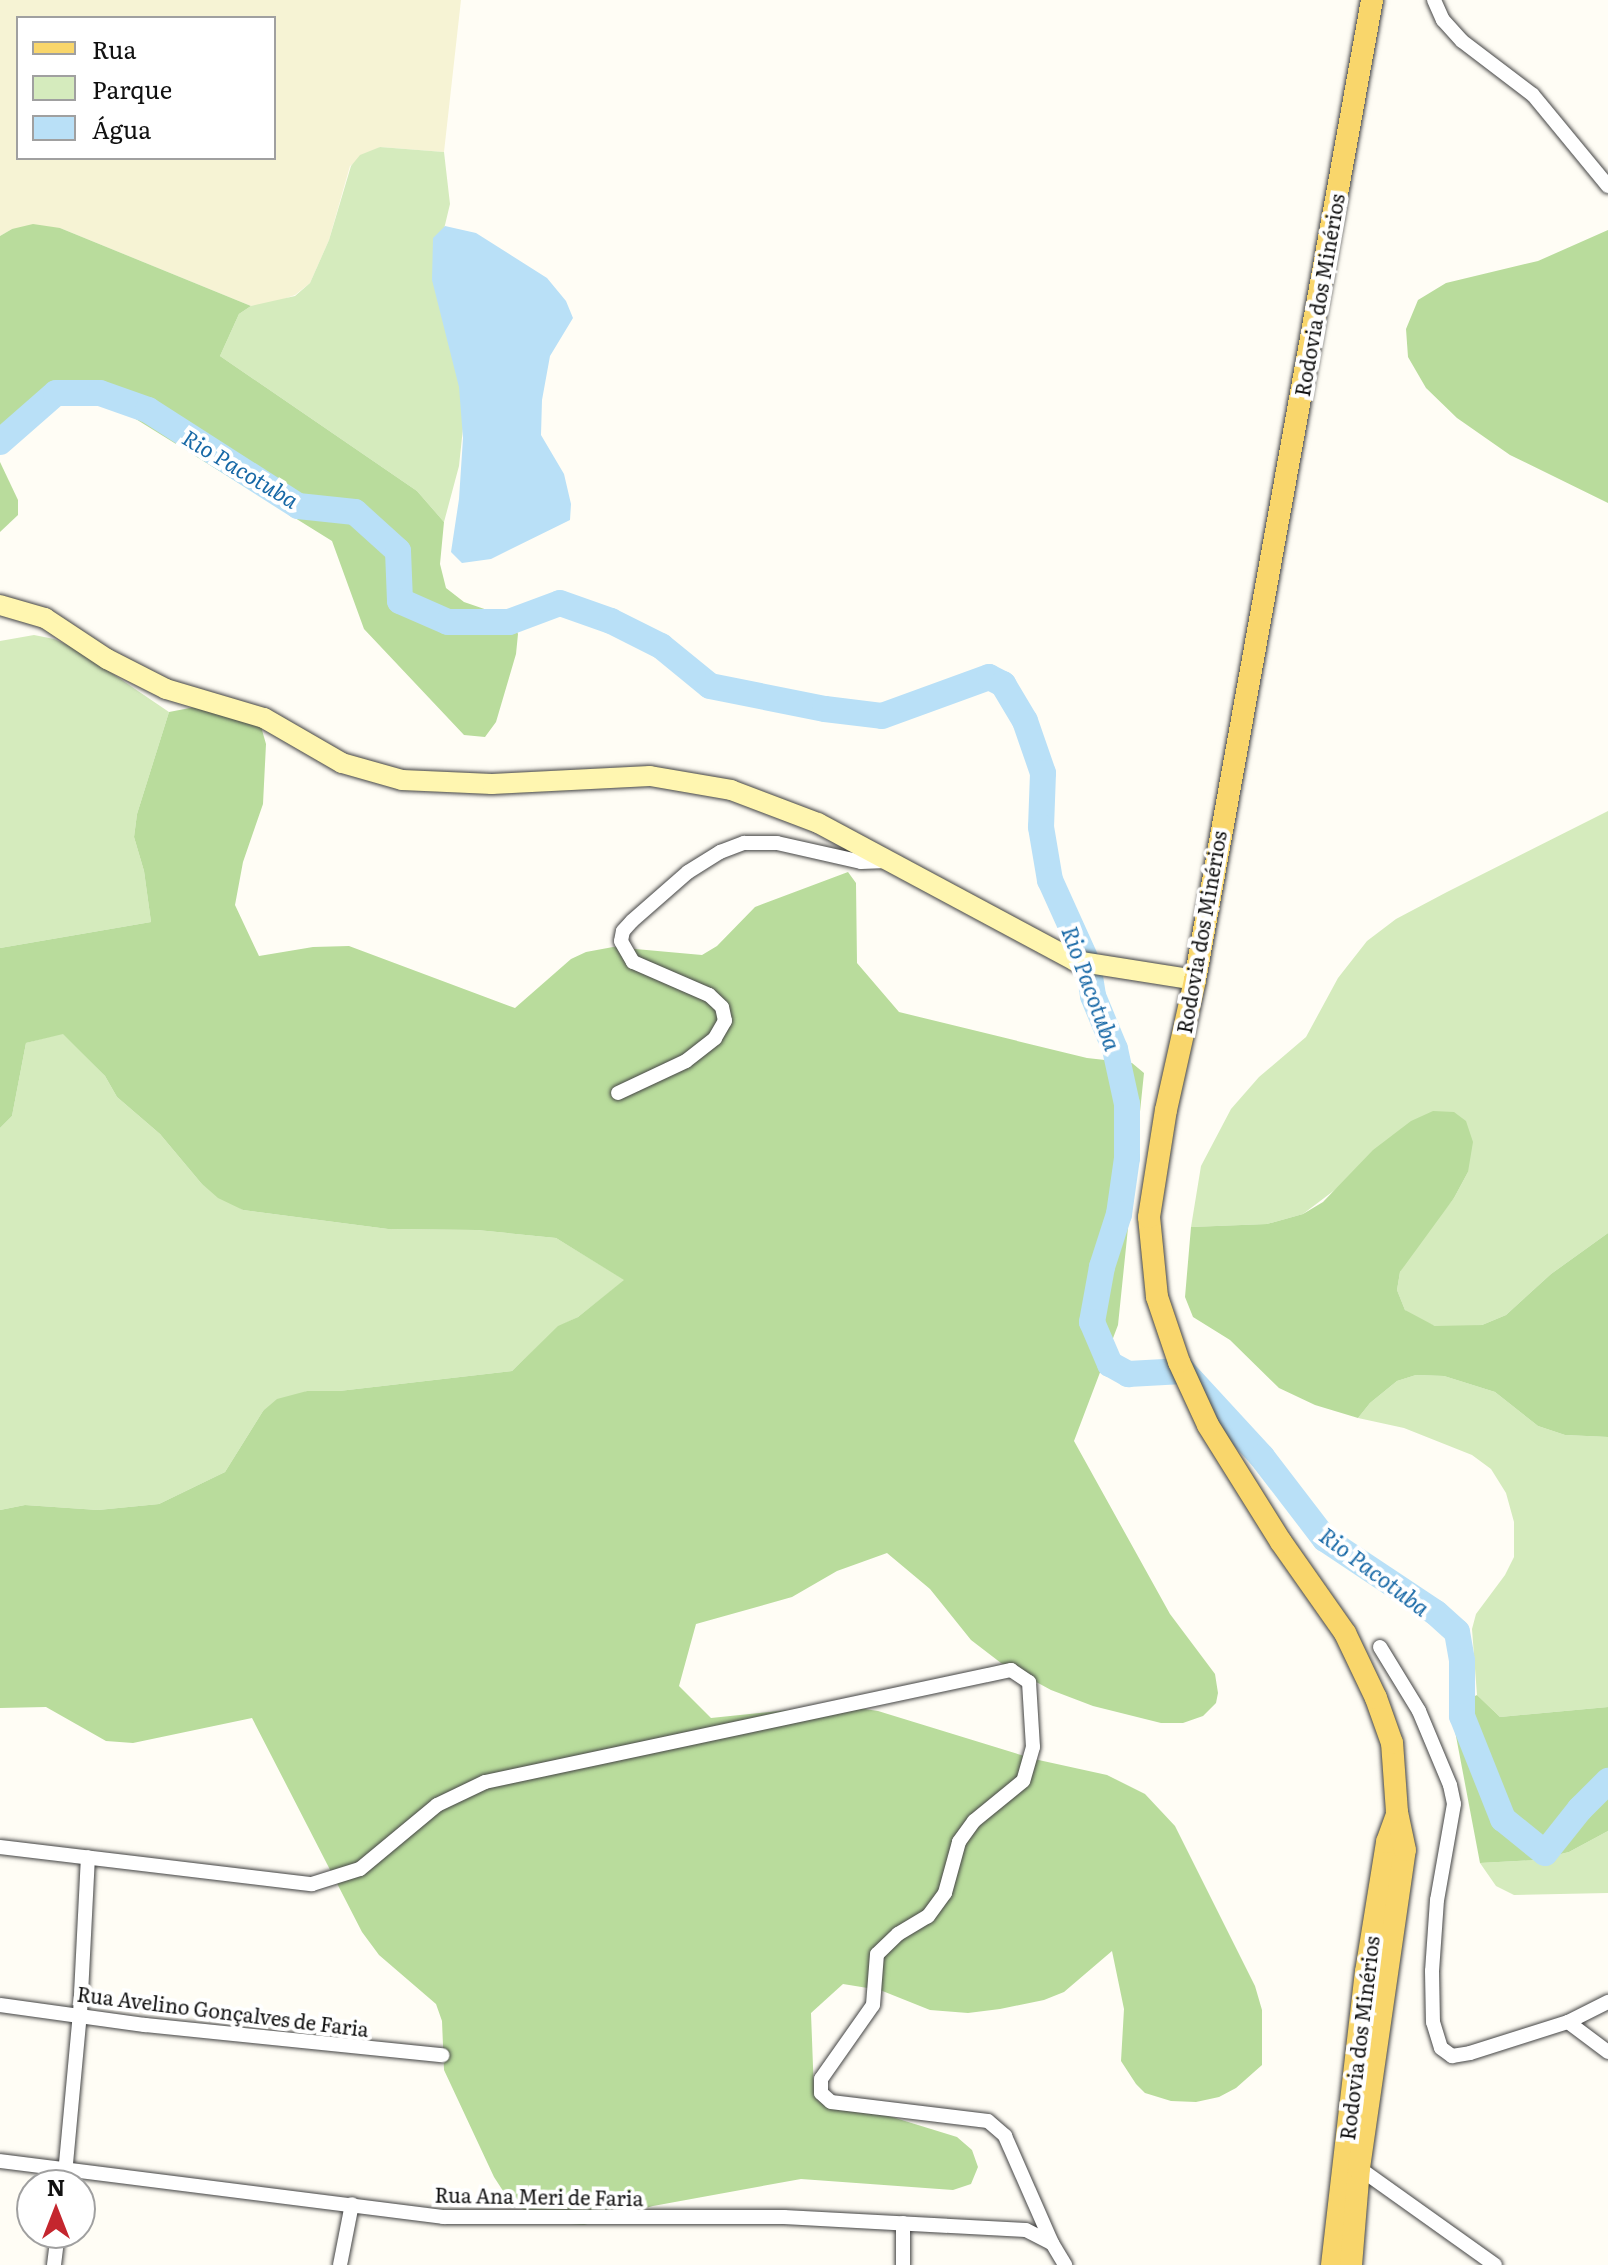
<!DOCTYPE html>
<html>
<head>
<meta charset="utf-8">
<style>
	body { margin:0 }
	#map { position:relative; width:1608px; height:2265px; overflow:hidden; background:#fffdf5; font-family:Literata,serif }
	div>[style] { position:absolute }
	.farmland>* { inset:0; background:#f6f3d4 }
	.green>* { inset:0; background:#d5ebbd }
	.forest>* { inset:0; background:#b9dc9c }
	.water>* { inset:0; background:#b9e0f7 }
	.river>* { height:26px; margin:-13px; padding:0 13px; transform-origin:13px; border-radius:13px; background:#b9e0f7 }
	.roads { filter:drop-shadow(0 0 2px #444) drop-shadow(0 0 2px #444) }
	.street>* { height:14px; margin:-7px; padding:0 7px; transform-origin:7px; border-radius:7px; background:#fff }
	.secondary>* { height:20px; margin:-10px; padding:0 10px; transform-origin:10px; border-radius:10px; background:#fff6b0 }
	.primary>* { height:22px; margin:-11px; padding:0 11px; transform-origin:11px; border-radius:11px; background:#f9d66b }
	span { translate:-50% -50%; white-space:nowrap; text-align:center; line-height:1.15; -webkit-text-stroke:8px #fff; paint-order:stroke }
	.street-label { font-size:20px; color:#111 }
	.water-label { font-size:22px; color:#1768a6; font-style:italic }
	.legend { position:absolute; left:16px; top:16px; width:260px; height:144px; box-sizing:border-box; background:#fff; border:2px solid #a0a0a0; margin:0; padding:10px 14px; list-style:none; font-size:24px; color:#111 }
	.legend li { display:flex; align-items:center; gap:16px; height:40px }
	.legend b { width:40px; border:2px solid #a0a0a0 }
	.north { position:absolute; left:16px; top:2169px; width:80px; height:80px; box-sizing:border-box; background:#fff; border:2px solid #a0a0a0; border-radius:50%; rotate:0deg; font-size:22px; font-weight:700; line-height:32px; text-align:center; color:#111 }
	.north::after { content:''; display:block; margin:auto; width:28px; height:36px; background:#c4262e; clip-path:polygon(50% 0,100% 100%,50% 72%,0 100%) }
</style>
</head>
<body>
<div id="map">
	<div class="farmland">
		<div style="clip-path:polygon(evenodd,0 0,461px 0,444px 152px,380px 147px,350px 166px,329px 240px,310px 283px,295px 295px,270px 304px,251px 306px,60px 228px,12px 229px,0 236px,0 0,18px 18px,274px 18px,274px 158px,18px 158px,18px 18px)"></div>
	</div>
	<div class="green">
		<div style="clip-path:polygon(380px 147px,444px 152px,450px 204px,439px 250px,460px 368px,463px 428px,459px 466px,444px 522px,417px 491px,220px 356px,239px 314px,251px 306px,295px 296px,310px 283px,329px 240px,351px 166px,360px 155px)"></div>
		<div style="clip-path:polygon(34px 635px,54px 639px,76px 649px,169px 712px,137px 814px,134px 837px,144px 871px,151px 922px,0 948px,0 641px)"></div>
		<div style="clip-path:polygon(1608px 811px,1608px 1233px,1551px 1274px,1506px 1315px,1482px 1325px,1459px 1328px,1435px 1326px,1413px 1317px,1405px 1310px,1397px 1290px,1400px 1272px,1414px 1248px,1454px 1198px,1468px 1172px,1340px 1186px,1303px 1214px,1267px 1224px,1191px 1227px,1201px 1166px,1231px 1109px,1259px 1077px,1306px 1037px,1338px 978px,1367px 941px,1396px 919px,1447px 892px)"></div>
		<div style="clip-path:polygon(63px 1033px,105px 1076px,117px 1097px,160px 1134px,201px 1183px,243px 1210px,388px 1229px,477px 1230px,556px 1238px,625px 1280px,578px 1317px,558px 1327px,512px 1371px,339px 1391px,307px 1391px,263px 1411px,225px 1472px,159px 1504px,98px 1510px,25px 1505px,0 1510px,0 1128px,12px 1116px,26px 1043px)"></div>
		<div style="clip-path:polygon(1416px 1375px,1444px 1376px,1495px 1392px,1538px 1426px,1565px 1435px,1608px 1437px,1608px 1707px,1500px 1717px,1477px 1695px,1472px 1629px,1476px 1614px,1505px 1575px,1514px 1557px,1514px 1522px,1506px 1493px,1491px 1469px,1472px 1455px,1404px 1428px,1358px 1418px,1370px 1403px,1397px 1381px)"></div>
		<div style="clip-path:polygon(1608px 1831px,1608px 1893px,1514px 1895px,1496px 1886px,1480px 1863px,1537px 1860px,1569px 1852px)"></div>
	</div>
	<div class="forest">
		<div style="clip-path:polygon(33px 224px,60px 228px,251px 306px,239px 314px,220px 356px,417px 491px,444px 522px,440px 564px,446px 588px,464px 602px,499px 614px,514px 623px,518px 634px,516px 654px,496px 722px,485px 737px,464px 735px,364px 629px,332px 541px,110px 403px,26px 408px,0 445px,0 236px,12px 229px)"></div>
		<div style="clip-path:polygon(1608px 230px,1608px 503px,1510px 455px,1457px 418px,1426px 388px,1408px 357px,1406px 329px,1418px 300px,1446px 283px,1538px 261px)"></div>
		<div style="clip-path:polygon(0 462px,18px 500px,18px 515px,0 532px)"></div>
		<div style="clip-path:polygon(221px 702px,260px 723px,266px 744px,263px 804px,243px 862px,235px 905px,259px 956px,313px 947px,349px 946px,515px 1008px,571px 959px,586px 952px,613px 947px,702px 955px,717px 946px,755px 907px,848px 872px,856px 883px,857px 963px,899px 1012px,1087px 1058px,1132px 1063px,1144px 1073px,1118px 1325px,1074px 1441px,1170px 1614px,1215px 1674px,1218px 1693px,1216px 1703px,1203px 1716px,1183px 1723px,1161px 1723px,1093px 1706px,1051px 1690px,1001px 1663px,971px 1640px,930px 1589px,887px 1553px,837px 1571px,792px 1597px,696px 1624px,679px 1686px,711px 1718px,838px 1705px,878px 1711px,1034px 1759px,1107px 1775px,1145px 1794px,1175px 1826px,1255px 1986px,1262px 2010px,1262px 2065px,1236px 2088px,1219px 2097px,1196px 2102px,1171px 2101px,1145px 2093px,1136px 2084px,1121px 2061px,1124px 2009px,1112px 1951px,1064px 1992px,1044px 2000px,1000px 2009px,968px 2013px,930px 2010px,880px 1990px,843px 1984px,811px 2013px,814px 2093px,957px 2137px,972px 2150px,978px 2167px,971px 2184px,953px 2190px,801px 2179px,653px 2206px,584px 2225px,557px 2223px,524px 2210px,507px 2197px,494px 2177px,444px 2070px,442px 2021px,436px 2004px,379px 1955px,362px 1932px,252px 1718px,133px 1743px,106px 1741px,46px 1707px,0 1708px,0 1510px,25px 1505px,98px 1510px,159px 1504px,225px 1472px,263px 1411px,277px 1399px,307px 1391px,339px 1391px,512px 1371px,558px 1326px,578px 1317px,624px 1280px,556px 1238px,477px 1230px,388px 1229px,243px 1210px,218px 1198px,201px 1183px,160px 1134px,117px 1097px,105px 1076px,63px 1034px,26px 1043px,12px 1116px,0 1128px,0 948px,151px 922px,144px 871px,134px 837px,137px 814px,169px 712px)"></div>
		<div style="clip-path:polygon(1433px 1111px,1454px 1112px,1466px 1121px,1473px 1142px,1468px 1172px,1454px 1198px,1400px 1272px,1397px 1290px,1405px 1310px,1435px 1326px,1482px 1325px,1506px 1315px,1551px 1274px,1608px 1233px,1608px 1437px,1565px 1435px,1538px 1426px,1495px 1392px,1444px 1376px,1416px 1375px,1397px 1381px,1370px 1403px,1358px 1418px,1315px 1405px,1279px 1388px,1230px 1340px,1193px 1317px,1185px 1297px,1191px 1227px,1267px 1224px,1303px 1214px,1323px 1202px,1373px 1150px,1411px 1121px)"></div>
		<div style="clip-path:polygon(1477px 1695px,1500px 1717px,1608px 1707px,1608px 1831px,1569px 1852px,1537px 1860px,1480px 1863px,1452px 1715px,1461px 1703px)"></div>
	</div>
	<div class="water">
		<div style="clip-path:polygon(445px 226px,476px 233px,547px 278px,566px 301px,573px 318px,550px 356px,542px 400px,541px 435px,564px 474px,571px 504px,570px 520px,491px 559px,462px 563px,451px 552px,459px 499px,463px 438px,459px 387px,432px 280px,433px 238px)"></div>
	</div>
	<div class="river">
		<div style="left:0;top:442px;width:74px;rotate:-41.2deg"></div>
		<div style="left:56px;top:393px;width:44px"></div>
		<div style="left:100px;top:393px;width:51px;rotate:19.5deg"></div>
		<div style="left:148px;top:410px;width:178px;rotate:32.6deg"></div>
		<div style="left:298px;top:506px;width:57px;rotate:6deg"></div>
		<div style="left:355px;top:512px;width:58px;rotate:42.2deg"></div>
		<div style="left:398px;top:551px;width:50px;rotate:87.7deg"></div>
		<div style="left:400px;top:601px;width:52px;rotate:23.6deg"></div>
		<div style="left:448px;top:622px;width:61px"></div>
		<div style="left:509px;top:622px;width:54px;rotate:-20.4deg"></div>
		<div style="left:560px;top:603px;width:54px;rotate:19.4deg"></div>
		<div style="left:611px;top:621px;width:56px;rotate:26.6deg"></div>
		<div style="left:661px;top:646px;width:63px;rotate:39.2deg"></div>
		<div style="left:710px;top:686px;width:117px;rotate:11.3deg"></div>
		<div style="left:825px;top:709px;width:57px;rotate:7deg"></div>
		<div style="left:882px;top:716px;width:114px;rotate:-20deg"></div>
		<div style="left:989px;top:677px;width:16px;rotate:27deg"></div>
		<div style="left:1003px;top:684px;width:43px;rotate:59.3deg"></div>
		<div style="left:1025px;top:721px;width:55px;rotate:70.9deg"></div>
		<div style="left:1043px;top:773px;width:54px;rotate:92.1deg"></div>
		<div style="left:1041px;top:827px;width:54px;rotate:80.4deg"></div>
		<div style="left:1050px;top:880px;width:92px;rotate:65.7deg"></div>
		<div style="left:1088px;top:964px;width:32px;rotate:81deg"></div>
		<div style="left:1093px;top:996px;width:57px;rotate:67.5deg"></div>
		<div style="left:1115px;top:1049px;width:56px;rotate:77.7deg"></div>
		<div style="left:1127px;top:1104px;width:54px;rotate:90deg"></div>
		<div style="left:1127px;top:1158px;width:57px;rotate:98.1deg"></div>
		<div style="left:1119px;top:1214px;width:56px;rotate:107.8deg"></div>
		<div style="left:1102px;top:1267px;width:56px;rotate:100.3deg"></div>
		<div style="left:1092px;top:1322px;width:46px;rotate:66.8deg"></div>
		<div style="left:1110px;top:1364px;width:21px;rotate:29deg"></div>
		<div style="left:1128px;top:1374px;width:55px;rotate:-3.1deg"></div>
		<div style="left:1183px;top:1371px;width:117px;rotate:47.4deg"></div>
		<div style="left:1262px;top:1457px;width:103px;rotate:52.5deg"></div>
		<div style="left:1325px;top:1539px;width:133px;rotate:33.7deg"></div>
		<div style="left:1436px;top:1613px;width:28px;rotate:42deg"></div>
		<div style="left:1457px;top:1632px;width:29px;rotate:80deg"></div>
		<div style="left:1462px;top:1661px;width:55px;rotate:90deg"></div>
		<div style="left:1462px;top:1716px;width:111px;rotate:68.3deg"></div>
		<div style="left:1503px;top:1819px;width:54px;rotate:39deg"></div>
		<div style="left:1545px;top:1853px;width:56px;rotate:-51.5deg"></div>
		<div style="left:1580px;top:1809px;width:40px;rotate:-45deg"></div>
	</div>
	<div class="roads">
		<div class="street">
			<div style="left:1434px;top:0;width:22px;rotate:66deg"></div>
			<div style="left:1443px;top:20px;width:28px;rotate:48deg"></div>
			<div style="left:1462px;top:41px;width:89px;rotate:37.3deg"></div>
			<div style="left:1533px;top:95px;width:118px;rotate:50.5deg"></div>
			<div style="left:618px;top:1093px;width:75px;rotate:-25.2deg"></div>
			<div style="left:686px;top:1061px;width:37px;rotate:-38deg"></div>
			<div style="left:715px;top:1038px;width:20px;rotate:-60deg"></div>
			<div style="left:725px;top:1021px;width:14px;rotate:-102deg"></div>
			<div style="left:722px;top:1007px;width:18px;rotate:-137deg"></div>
			<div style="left:709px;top:995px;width:83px;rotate:-156.5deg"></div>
			<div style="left:633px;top:962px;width:24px;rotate:-120deg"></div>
			<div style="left:621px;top:941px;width:10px;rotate:-79deg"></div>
			<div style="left:623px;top:931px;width:13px;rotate:-48deg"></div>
			<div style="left:632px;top:921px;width:74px;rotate:-41.2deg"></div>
			<div style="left:688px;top:872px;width:38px;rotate:-32deg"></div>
			<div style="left:720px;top:852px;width:26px;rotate:-21deg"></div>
			<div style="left:744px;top:843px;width:33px"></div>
			<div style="left:777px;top:843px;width:86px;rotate:12.7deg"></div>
			<div style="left:861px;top:862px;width:26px;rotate:-2deg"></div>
			<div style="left:1380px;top:1647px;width:75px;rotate:58.6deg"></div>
			<div style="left:1419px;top:1711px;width:80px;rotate:67.3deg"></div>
			<div style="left:1450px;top:1785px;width:19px;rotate:78deg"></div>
			<div style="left:1454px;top:1804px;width:97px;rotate:100deg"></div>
			<div style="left:1437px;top:1900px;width:71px;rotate:94deg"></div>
			<div style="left:1432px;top:1971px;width:51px;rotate:88.9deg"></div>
			<div style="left:1433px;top:2022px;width:27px;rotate:73deg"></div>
			<div style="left:1441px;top:2048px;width:14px;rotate:36deg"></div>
			<div style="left:1452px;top:2056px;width:18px;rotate:-9deg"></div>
			<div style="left:1470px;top:2053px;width:103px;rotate:-17.6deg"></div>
			<div style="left:1568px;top:2022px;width:45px;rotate:-26.6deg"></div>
			<div style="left:0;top:1847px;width:314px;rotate:6.8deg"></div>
			<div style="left:312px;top:1884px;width:50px;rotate:-17.4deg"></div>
			<div style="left:360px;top:1869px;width:100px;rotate:-39.7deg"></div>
			<div style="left:437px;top:1805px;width:53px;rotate:-25.6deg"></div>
			<div style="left:485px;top:1782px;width:538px;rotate:-12.02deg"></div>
			<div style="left:1011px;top:1670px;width:22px;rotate:34deg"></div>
			<div style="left:1029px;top:1682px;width:65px;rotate:86.5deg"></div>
			<div style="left:1033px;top:1747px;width:35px;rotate:106deg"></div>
			<div style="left:1023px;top:1781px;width:63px;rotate:140.8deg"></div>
			<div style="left:974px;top:1821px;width:26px;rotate:126deg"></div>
			<div style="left:959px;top:1842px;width:53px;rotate:105.4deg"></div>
			<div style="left:945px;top:1893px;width:29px;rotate:126deg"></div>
			<div style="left:928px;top:1916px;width:35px;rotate:149deg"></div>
			<div style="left:898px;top:1934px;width:29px;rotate:136deg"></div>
			<div style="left:877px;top:1954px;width:51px;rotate:94.5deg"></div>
			<div style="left:873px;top:2005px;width:90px;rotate:125.1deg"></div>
			<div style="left:821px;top:2079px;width:14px;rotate:90deg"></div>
			<div style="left:821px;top:2093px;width:13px;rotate:42deg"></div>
			<div style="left:831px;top:2102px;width:158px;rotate:6.9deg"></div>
			<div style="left:988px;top:2121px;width:23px;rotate:41deg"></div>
			<div style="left:1005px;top:2136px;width:117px;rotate:66.3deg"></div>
			<div style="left:0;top:2005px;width:146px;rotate:7.9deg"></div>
			<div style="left:145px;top:2025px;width:299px;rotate:5.8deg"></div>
			<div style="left:1568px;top:2022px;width:50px;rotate:36.9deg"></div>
			<div style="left:0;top:2161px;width:447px;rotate:7.2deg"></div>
			<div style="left:443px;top:2217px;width:341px"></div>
			<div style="left:784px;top:2217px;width:242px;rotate:3.1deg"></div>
			<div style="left:1026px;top:2230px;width:29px;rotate:27deg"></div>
			<div style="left:1052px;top:2243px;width:26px;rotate:59deg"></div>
			<div style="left:1359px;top:2168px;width:167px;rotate:35.5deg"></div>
			<div style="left:64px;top:2185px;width:172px;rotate:-84.7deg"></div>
			<div style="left:80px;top:2014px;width:157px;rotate:-87.1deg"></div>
			<div style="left:54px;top:2265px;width:32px;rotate:-83deg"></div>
			<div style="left:340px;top:2265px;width:62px;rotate:-78.9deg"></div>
			<div style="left:903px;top:2265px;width:42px;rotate:-90deg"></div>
		</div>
		<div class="secondary">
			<div style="left:0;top:605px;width:47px;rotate:16.1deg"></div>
			<div style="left:45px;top:618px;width:74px;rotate:33.5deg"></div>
			<div style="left:107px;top:659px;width:66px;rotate:27deg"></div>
			<div style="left:166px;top:689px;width:102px;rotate:16.5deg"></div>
			<div style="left:264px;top:718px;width:90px;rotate:30deg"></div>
			<div style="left:342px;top:763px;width:62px;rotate:15.8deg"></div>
			<div style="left:402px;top:780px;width:90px;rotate:2.5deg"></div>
			<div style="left:492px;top:784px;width:158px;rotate:-2.9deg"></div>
			<div style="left:650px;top:776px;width:82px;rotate:9.8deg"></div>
			<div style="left:731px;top:790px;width:93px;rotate:20.8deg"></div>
			<div style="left:818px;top:823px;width:292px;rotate:28.2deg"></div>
			<div style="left:1075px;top:961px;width:121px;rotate:9deg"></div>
		</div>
		<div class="primary">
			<div style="left:1332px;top:2265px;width:295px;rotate:-83.4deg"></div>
			<div style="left:1366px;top:1972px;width:132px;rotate:-80.8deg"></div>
			<div style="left:1387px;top:1842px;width:30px;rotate:-70deg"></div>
			<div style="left:1351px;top:2265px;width:97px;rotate:-85.3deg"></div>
			<div style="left:1359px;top:2168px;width:321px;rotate:-81.8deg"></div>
			<div style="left:1405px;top:1850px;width:39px;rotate:-102deg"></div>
			<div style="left:1397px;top:1812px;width:69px;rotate:-94.1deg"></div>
			<div style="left:1392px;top:1743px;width:48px;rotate:-109.6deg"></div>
			<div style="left:1376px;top:1698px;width:72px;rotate:-115.5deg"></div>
			<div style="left:1345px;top:1633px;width:111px;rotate:-125.1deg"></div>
			<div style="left:1281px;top:1542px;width:138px;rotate:-122deg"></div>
			<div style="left:1208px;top:1425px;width:69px;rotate:-114.7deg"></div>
			<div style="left:1179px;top:1362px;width:69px;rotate:-108.7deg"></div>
			<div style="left:1157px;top:1297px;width:80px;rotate:-95.7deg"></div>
			<div style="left:1149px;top:1217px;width:108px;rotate:-81deg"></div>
			<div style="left:1166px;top:1110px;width:133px;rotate:-77.4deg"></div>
			<div style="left:1195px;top:980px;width:996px;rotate:-79.76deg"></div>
		</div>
	</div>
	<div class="street-label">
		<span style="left:1319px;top:295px;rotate:-80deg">Rodovia dos Minérios</span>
		<span style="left:1201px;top:932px;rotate:-80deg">Rodovia dos Minérios</span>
		<span style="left:223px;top:2011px;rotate:7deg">Rua Avelino Gonçalves de Faria</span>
		<span style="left:1359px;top:2038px;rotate:-83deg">Rodovia dos Minérios</span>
		<span style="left:539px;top:2196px;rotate:1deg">Rua Ana Meri de Faria</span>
	</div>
	<div class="water-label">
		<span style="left:241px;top:468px;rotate:31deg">Rio Pacotuba</span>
		<span style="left:1092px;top:988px;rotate:70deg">Rio Pacotuba</span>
		<span style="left:1375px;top:1571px;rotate:37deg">Rio Pacotuba</span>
	</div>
	<ul class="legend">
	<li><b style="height:10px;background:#f9d66b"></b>Rua</li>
	<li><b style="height:22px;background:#d5ebbd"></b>Parque</li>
	<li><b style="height:22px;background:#b9e0f7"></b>Água</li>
	</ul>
	<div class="north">N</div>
</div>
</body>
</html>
